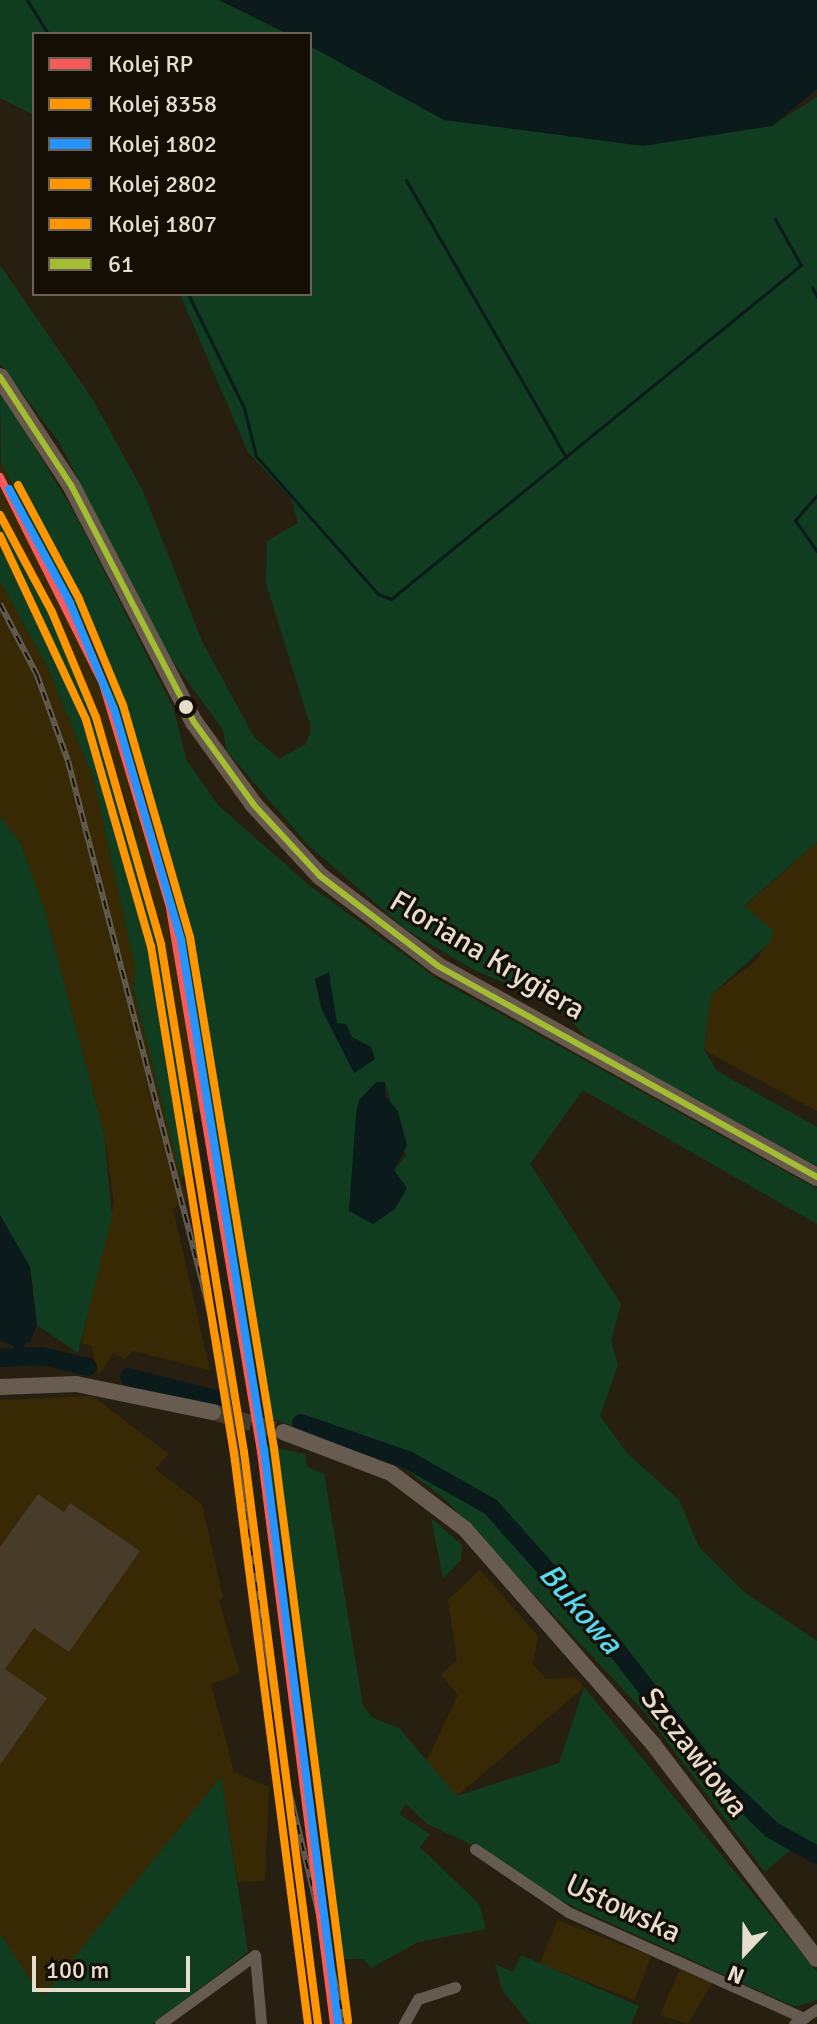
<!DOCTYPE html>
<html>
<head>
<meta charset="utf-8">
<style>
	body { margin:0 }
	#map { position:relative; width:817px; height:2024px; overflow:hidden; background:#272010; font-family:Signika,sans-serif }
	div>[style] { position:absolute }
	.built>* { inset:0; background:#382905; transform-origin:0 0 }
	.green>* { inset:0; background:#103d20 }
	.water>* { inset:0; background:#0b1a1b }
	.stream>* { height:3px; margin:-1.5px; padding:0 1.5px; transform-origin:1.5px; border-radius:1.5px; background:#0b1a1b }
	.canal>* { height:11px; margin:-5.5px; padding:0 5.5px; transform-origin:5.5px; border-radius:5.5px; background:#0b1a1b }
	.river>* { height:18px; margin:-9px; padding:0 9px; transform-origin:9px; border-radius:9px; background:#0b1a1b }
	.building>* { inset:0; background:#473b29 }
	.secondary-tunnel>* { height:16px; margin-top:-8px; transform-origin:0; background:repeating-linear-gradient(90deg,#443c2c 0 16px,transparent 0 24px) }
	.street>* { height:11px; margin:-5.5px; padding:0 5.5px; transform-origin:5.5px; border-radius:5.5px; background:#655b51 }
	.secondary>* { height:16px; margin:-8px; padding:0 8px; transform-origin:8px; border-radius:8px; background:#685c51 }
	.primary>* { height:18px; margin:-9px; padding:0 9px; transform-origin:9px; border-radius:9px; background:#675a4d }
	.rail>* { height:6px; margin-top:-3px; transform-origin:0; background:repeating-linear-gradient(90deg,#140e04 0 9px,#645c52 0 18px); box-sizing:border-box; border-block:2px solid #645c52 }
	.bus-1>* { height:6px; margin:-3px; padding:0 3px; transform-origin:3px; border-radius:3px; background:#a2bd31 }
	.rail-1>* { height:8px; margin:-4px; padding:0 4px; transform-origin:4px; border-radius:4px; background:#f75a5a }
	.rail-2>* { height:8px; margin:-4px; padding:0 4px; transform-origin:4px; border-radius:4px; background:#ff9500 }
	.rail-3>* { height:8px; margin:-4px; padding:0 4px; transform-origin:4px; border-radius:4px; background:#2693ff }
	.rail-4>* { height:8px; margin:-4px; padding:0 4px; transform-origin:4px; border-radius:4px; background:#ff9500 }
	.rail-5>* { height:8px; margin:-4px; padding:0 4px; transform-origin:4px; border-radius:4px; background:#ff9500 }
	.dots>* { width:22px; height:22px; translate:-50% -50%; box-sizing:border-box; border:4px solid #140e04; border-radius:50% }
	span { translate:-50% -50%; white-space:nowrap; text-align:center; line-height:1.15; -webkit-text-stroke:6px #140e04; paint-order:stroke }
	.street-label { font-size:30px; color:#e6ddcc }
	.water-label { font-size:32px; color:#54d9f2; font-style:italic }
	.legend { position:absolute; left:32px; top:32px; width:280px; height:264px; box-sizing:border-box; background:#140e04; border:2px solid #686154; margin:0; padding:10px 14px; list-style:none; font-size:24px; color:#e6ddcc }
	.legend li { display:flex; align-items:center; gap:16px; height:40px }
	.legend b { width:40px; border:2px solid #686154 }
	.north { position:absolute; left:705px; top:1912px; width:80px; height:80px; -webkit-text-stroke:6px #140e04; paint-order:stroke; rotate:202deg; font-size:22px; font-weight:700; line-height:32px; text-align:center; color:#e6ddcc }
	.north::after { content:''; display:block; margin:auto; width:28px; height:36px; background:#e6ddcc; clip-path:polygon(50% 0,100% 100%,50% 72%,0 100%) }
	.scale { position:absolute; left:32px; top:1956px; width:158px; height:36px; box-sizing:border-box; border:4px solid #e6ddcc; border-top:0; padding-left:10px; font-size:24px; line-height:28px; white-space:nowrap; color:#e6ddcc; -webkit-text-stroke:6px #140e04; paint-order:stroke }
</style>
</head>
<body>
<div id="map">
	<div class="built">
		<div style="clip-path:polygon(0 462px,80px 610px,141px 767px,174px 889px,213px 1110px,192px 1113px,161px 933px,130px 811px,75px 660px,0 508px)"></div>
		<div style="clip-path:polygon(0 581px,48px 668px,94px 780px,136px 971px,133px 988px,187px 1199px,173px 1209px,210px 1370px,133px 1351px,125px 1359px,113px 1353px,99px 1375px,91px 1346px,81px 1343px,114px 1203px,104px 1132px,44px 908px,21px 844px,0 816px)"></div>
		<div style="clip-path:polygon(817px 842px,817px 1111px,704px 1050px,711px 995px,756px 961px,772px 930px,744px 907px)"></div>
		<div style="clip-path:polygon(92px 1396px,169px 1454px,155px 1469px,202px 1504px,223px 1597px,219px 1601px,240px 1673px,211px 1684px,234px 1772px,269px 1787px,265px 1881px,238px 1882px,221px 1777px,42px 1998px,0 1934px,0 1400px)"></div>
		<div style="clip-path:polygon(480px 1570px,538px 1636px,533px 1664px,546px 1679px,575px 1677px,584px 1687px,457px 1796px,425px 1764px,458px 1695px,441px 1675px,457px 1660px,448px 1600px)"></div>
		<div style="left:557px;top:1920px;width:101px;height:47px;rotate:21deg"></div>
		<div style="clip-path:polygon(680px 1969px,712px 1983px,688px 2024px,660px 2015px)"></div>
	</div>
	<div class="green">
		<div style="clip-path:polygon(0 0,219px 0,288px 34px,34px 34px,34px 115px,0 98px)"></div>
		<div style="clip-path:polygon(310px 46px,444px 120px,772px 126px,817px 97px,817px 842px,744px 906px,773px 930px,771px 941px,711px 995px,704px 1050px,717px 1071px,817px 1127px,817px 1166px,591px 1042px,555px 1004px,474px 970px,408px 931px,308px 845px,226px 750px,223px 730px,167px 653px,59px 442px,0 363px,0 265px,93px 400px,143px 491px,202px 641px,254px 737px,279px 759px,306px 744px,311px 728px,266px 583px,267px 541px,298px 523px,291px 498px,248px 452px,180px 294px,310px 294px)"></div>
		<div style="clip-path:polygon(evenodd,0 390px,74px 512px,173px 707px,187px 761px,218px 805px,309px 885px,436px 978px,817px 1189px,817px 1224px,583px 1090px,530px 1164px,621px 1304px,611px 1341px,618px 1365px,600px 1416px,627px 1453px,679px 1500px,699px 1547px,744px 1592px,817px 1641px,817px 1851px,801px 1841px,765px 1872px,647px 1715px,445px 1499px,404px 1468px,345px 1442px,265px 1417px,164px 848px,96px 647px,1px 463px,0 390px,385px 1083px,406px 1156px,394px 1170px,373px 1223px,350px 1211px,355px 1162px,385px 1083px)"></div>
		<div style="clip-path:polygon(0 508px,75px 660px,142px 853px,198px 1150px,191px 1172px,181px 1177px,133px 987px,136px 971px,94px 780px,48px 668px,0 581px)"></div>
		<div style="clip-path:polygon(0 816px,21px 844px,44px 908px,104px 1133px,112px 1216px,78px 1353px,37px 1325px,30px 1267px,0 1215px)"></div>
		<div style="clip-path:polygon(267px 1446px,305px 1454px,307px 1467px,324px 1474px,363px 1706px,373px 1718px,399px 1728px,457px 1796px,559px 1763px,584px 1687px,817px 1972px,817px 2000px,795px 2007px,557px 1899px,477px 1847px,427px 1824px,406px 1804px,399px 1814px,430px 1834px,420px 1847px,479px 1904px,486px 1929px,418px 1942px,371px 1968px,363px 1959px,344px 1959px)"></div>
		<div style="clip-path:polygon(431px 1518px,462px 1545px,461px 1560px,443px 1578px)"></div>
		<div style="clip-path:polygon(221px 1777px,248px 1952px,153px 2024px,0 2024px,0 1934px,42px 1997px)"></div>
		<div style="clip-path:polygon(521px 1955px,639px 2006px,631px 2024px,530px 2024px,502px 1990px,495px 1964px,513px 1972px)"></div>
	</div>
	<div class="water">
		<div style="clip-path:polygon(219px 0,817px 0,817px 89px,772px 126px,643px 146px,444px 120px,310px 46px,310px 34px,288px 34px)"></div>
		<div style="clip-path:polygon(329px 972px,337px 1023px,346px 1024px,352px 1037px,371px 1047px,375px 1059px,354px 1073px,321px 1008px,315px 979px)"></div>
		<div style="clip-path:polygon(376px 1082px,385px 1082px,385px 1096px,398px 1111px,407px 1145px,394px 1170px,407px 1188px,395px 1209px,373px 1224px,349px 1211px,356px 1113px,359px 1100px)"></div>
		<div style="clip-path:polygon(0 1215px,30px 1267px,37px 1325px,30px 1342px,19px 1347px,0 1341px)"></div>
	</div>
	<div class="stream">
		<div style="left:27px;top:0;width:40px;rotate:58deg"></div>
		<div style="left:406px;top:180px;width:320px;rotate:60deg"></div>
		<div style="left:812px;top:287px;width:11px;rotate:63deg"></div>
		<div style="left:188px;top:294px;width:127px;rotate:63.8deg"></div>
		<div style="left:244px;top:408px;width:49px;rotate:76deg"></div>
		<div style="left:256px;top:456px;width:184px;rotate:48.5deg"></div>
		<div style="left:378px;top:594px;width:14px;rotate:21deg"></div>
		<div style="left:391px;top:599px;width:529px;rotate:-39.17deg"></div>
		<div style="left:801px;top:265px;width:53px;rotate:-119.5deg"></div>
		<div style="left:817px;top:495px;width:33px;rotate:131deg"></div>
		<div style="left:795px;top:520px;width:38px;rotate:55deg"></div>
	</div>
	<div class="canal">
		<div style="left:16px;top:1332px;width:23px;rotate:80deg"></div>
	</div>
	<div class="river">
		<div style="left:0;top:1358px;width:42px;rotate:-2.7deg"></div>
		<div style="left:42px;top:1356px;width:47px;rotate:13.4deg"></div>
		<div style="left:129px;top:1377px;width:90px;rotate:14.2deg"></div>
		<div style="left:301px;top:1423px;width:113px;rotate:19.1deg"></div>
		<div style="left:408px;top:1460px;width:95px;rotate:29.5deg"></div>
		<div style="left:491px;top:1507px;width:179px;rotate:48.4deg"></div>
		<div style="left:610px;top:1641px;width:167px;rotate:52.3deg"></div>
		<div style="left:712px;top:1773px;width:83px;rotate:43.5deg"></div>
		<div style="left:772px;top:1830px;width:51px;rotate:29.1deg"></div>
	</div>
	<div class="building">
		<div style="clip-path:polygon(38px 1494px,64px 1512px,70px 1503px,140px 1551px,69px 1652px,34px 1628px,5px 1669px,47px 1698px,0 1765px,0 1547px)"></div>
	</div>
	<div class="secondary-tunnel">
		<div style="left:213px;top:1412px;width:73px;rotate:15.9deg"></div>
	</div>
	<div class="street">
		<div style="left:475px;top:1849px;width:112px;rotate:34.1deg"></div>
		<div style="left:568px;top:1912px;width:259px;rotate:24.2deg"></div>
		<div style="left:255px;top:1955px;width:69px;rotate:85deg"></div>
		<div style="left:160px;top:2024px;width:117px;rotate:-36deg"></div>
		<div style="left:404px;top:2024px;width:29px;rotate:-61deg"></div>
		<div style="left:418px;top:1999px;width:39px;rotate:-18deg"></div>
		<div style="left:794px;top:2024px;width:27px;rotate:-33deg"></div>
	</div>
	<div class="secondary">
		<div style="left:0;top:1387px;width:76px;rotate:-2.3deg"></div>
		<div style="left:76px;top:1384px;width:140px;rotate:11.6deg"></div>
		<div style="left:283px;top:1432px;width:116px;rotate:20.8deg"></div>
		<div style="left:391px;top:1473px;width:93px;rotate:37.1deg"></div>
		<div style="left:465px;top:1529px;width:286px;rotate:48.8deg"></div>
		<div style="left:653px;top:1744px;width:270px;rotate:52.7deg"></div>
	</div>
	<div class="primary">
		<div style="left:0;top:377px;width:129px;rotate:56.7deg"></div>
		<div style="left:71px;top:485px;width:267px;rotate:62.6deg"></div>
		<div style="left:194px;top:722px;width:102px;rotate:54.1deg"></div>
		<div style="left:254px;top:805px;width:97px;rotate:47.1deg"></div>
		<div style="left:320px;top:876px;width:148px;rotate:37.3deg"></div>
		<div style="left:438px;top:966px;width:434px;rotate:29.1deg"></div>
	</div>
	<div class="rail">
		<div style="left:0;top:604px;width:80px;rotate:62.5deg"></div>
		<div style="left:37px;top:675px;width:91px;rotate:70.2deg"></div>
		<div style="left:68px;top:761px;width:609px;rotate:75.55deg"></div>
		<div style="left:220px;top:1351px;width:444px;rotate:81.1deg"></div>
		<div style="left:289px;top:1790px;width:241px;rotate:76.5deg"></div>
		<div style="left:309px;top:1819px;width:29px;rotate:82deg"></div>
	</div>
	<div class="bus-1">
		<div style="left:0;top:377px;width:129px;rotate:56.7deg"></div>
		<div style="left:71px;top:485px;width:267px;rotate:62.6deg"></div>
		<div style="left:194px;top:722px;width:102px;rotate:54.1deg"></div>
		<div style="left:254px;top:805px;width:97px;rotate:47.1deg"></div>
		<div style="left:320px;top:876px;width:148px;rotate:37.3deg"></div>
		<div style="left:438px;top:966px;width:434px;rotate:29.1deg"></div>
	</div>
	<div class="rail-1">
		<div style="left:0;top:477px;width:231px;rotate:63.5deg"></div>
		<div style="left:103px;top:684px;width:234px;rotate:73.3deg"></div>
		<div style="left:170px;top:908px;width:552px;rotate:80.5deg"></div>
		<div style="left:261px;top:1452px;width:577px;rotate:82.73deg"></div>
	</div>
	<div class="rail-2">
		<div style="left:0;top:515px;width:110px;rotate:61.8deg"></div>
		<div style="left:52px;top:612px;width:114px;rotate:67.3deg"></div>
		<div style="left:96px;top:717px;width:236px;rotate:74deg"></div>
		<div style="left:161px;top:944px;width:515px;rotate:80.72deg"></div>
		<div style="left:244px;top:1452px;width:577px;rotate:82.63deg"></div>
	</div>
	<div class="rail-3">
		<div style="left:9px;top:489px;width:129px;rotate:61.8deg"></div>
		<div style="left:70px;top:603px;width:115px;rotate:67.5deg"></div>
		<div style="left:114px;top:709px;width:241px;rotate:73.8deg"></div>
		<div style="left:181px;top:940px;width:517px;rotate:80.76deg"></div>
		<div style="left:264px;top:1450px;width:578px;rotate:82.64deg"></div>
	</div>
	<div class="rail-4">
		<div style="left:0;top:536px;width:203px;rotate:64.9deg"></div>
		<div style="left:86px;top:720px;width:235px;rotate:74deg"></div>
		<div style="left:151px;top:946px;width:515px;rotate:80.72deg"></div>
		<div style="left:234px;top:1454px;width:575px;rotate:82.6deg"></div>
	</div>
	<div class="rail-5">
		<div style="left:18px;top:485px;width:129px;rotate:61.8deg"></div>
		<div style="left:79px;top:599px;width:115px;rotate:67.5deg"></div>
		<div style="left:123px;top:705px;width:241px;rotate:73.9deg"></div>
		<div style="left:190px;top:937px;width:518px;rotate:80.67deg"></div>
		<div style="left:274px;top:1448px;width:578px;rotate:82.64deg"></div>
	</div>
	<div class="dots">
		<div style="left:186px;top:707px;background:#e6ddcc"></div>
	</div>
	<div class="street-label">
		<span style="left:487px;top:956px;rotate:31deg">Floriana Krygiera</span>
		<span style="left:694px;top:1753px;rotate:52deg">Szczawiowa</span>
		<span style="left:623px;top:1909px;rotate:25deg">Ustowska</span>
	</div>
	<div class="water-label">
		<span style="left:580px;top:1609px;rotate:49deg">Bukowa</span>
	</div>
	<ul class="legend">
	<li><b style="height:10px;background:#f75a5a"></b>Kolej RP</li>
	<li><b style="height:10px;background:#ff9500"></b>Kolej 8358</li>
	<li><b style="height:10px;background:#2693ff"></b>Kolej 1802</li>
	<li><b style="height:10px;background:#ff9500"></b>Kolej 2802</li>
	<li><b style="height:10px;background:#ff9500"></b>Kolej 1807</li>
	<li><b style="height:10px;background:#a2bd31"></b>61</li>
	</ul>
	<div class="north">N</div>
	<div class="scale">100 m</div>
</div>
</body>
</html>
